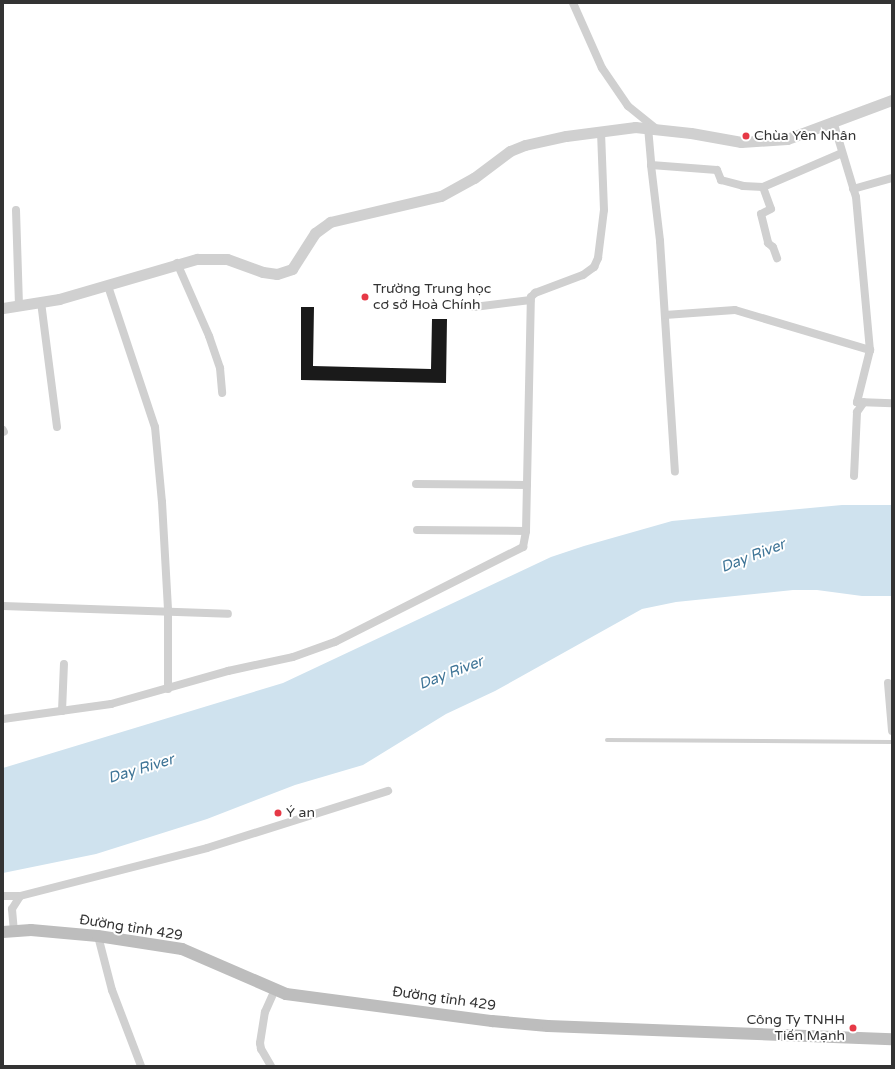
<!DOCTYPE html>
<html>
<head>
<meta charset="utf-8">
<style>
	body { margin:0 }
	#map { position:relative; width:895px; height:1069px; overflow:hidden; background:#fff; font-family:"Varela Round",sans-serif }
	div>[style] { position:absolute }
	.water>* { inset:0; background:#cfe2ee }
	.building>* { inset:0; background:#1a1a1a }
	.service>* { height:4px; margin:-2px; padding:0 2px; transform-origin:2px; border-radius:2px; background:#d0d0d0 }
	.minor>* { height:8px; margin:-4px; padding:0 4px; transform-origin:4px; border-radius:4px; background:#d0d0d0 }
	.tertiary>* { height:11px; margin:-5.5px; padding:0 5.5px; transform-origin:5.5px; border-radius:5.5px; background:#d0d0d0 }
	.secondary>* { height:12px; margin:-6px; padding:0 6px; transform-origin:6px; border-radius:6px; background:#bdbdbd }
	.dots>* { width:11px; height:11px; translate:-50% -50%; box-sizing:border-box; border:2px solid #fff; border-radius:50% }
	span { translate:-50% -50%; white-space:nowrap; text-align:center; line-height:1.15; -webkit-text-stroke:4px #fff; paint-order:stroke }
	.poi-label { font-size:14px; color:#333 }
	.left { translate:0 -50%; text-align:left }
	.right { translate:-100% -50%; text-align:right }
	.street-label { font-size:14px; color:#333 }
	.water-label { font-size:15px; color:#3f7597; font-style:italic }
	.frame { position:absolute; inset:0; border:4px solid #333; pointer-events:none }
</style>
</head>
<body>
<div id="map">
	<div class="water">
		<div style="clip-path:polygon(842px 505px,892px 505px,892px 596px,862px 596px,817px 590px,793px 590px,676px 602px,642px 609px,495px 691px,446px 714px,363px 765px,295px 785px,207px 819px,96px 854px,3px 873px,3px 768px,283px 683px,551px 557px,584px 546px,672px 521px)"></div>
	</div>
	<div class="building">
		<div style="clip-path:polygon(301px 307px,314px 307px,313px 366px,431px 369px,432px 319px,447px 319px,446px 383px,301px 380px)"></div>
	</div>
	<div class="service">
		<div style="left:607px;top:740px;width:285px;rotate:0.4deg"></div>
	</div>
	<div class="minor">
		<div style="left:573px;top:3px;width:71px;rotate:66deg"></div>
		<div style="left:602px;top:68px;width:46px;rotate:55.6deg"></div>
		<div style="left:628px;top:106px;width:36px;rotate:39deg"></div>
		<div style="left:833px;top:121px;width:79px;rotate:73.2deg"></div>
		<div style="left:856px;top:197px;width:154px;rotate:84.8deg"></div>
		<div style="left:870px;top:350px;width:54px;rotate:104deg"></div>
		<div style="left:857px;top:402px;width:35px;rotate:2deg"></div>
		<div style="left:648px;top:127px;width:38px;rotate:85deg"></div>
		<div style="left:651px;top:165px;width:66px;rotate:4.3deg"></div>
		<div style="left:717px;top:170px;width:11px;rotate:68deg"></div>
		<div style="left:721px;top:180px;width:23px;rotate:15deg"></div>
		<div style="left:743px;top:186px;width:20px;rotate:3deg"></div>
		<div style="left:763px;top:187px;width:86px;rotate:-23.3deg"></div>
		<div style="left:651px;top:165px;width:77px;rotate:83.2deg"></div>
		<div style="left:660px;top:241px;width:231px;rotate:86.3deg"></div>
		<div style="left:763px;top:187px;width:23px;rotate:70deg"></div>
		<div style="left:771px;top:209px;width:11px;rotate:153deg"></div>
		<div style="left:761px;top:214px;width:30px;rotate:76deg"></div>
		<div style="left:768px;top:243px;width:6px;rotate:39deg"></div>
		<div style="left:773px;top:247px;width:12px;rotate:70deg"></div>
		<div style="left:853px;top:189px;width:41px;rotate:-15.8deg"></div>
		<div style="left:16px;top:210px;width:96px;rotate:88.2deg"></div>
		<div style="left:177px;top:263px;width:80px;rotate:66.3deg"></div>
		<div style="left:209px;top:336px;width:34px;rotate:71deg"></div>
		<div style="left:220px;top:368px;width:25px;rotate:85deg"></div>
		<div style="left:108px;top:286px;width:149px;rotate:71.6deg"></div>
		<div style="left:155px;top:427px;width:75px;rotate:84.7deg"></div>
		<div style="left:162px;top:502px;width:109px;rotate:86.8deg"></div>
		<div style="left:168px;top:611px;width:78px;rotate:90deg"></div>
		<div style="left:41px;top:302px;width:126px;rotate:82.7deg"></div>
		<div style="left:474px;top:307px;width:57px;rotate:-7deg"></div>
		<div style="left:665px;top:315px;width:70px;rotate:-4.1deg"></div>
		<div style="left:735px;top:310px;width:141px;rotate:16.5deg"></div>
		<div style="left:3px;top:430px;width:2px;rotate:63deg"></div>
		<div style="left:854px;top:476px;width:64px;rotate:-87.3deg"></div>
		<div style="left:857px;top:412px;width:12px;rotate:-55deg"></div>
		<div style="left:416px;top:484px;width:111px;rotate:0.5deg"></div>
		<div style="left:417px;top:530px;width:109px;rotate:0.5deg"></div>
		<div style="left:3px;top:606px;width:225px;rotate:2deg"></div>
		<div style="left:888px;top:683px;width:48px;rotate:85.2deg"></div>
		<div style="left:62px;top:711px;width:47px;rotate:-87.6deg"></div>
		<div style="left:3px;top:719px;width:109px;rotate:-7.9deg"></div>
		<div style="left:111px;top:704px;width:122px;rotate:-15.8deg"></div>
		<div style="left:228px;top:671px;width:66px;rotate:-12.2deg"></div>
		<div style="left:293px;top:657px;width:45px;rotate:-19.7deg"></div>
		<div style="left:335px;top:642px;width:211px;rotate:-26.8deg"></div>
		<div style="left:523px;top:547px;width:16px;rotate:-79deg"></div>
		<div style="left:526px;top:531px;width:234px;rotate:-88.8deg"></div>
		<div style="left:531px;top:297px;width:6px;rotate:-45deg"></div>
		<div style="left:535px;top:293px;width:51px;rotate:-20.6deg"></div>
		<div style="left:583px;top:275px;width:14px;rotate:-36deg"></div>
		<div style="left:594px;top:267px;width:10px;rotate:-66deg"></div>
		<div style="left:598px;top:258px;width:48px;rotate:-82.9deg"></div>
		<div style="left:604px;top:210px;width:78px;rotate:-92.2deg"></div>
		<div style="left:3px;top:896px;width:17px"></div>
		<div style="left:14px;top:932px;width:23px;rotate:-95deg"></div>
		<div style="left:12px;top:909px;width:15px;rotate:-58deg"></div>
		<div style="left:20px;top:896px;width:193px;rotate:-14.4deg"></div>
		<div style="left:207px;top:848px;width:190px;rotate:-17.5deg"></div>
		<div style="left:98px;top:936px;width:56px;rotate:75.5deg"></div>
		<div style="left:112px;top:990px;width:81px;rotate:69.1deg"></div>
		<div style="left:271px;top:1066px;width:20px;rotate:-120deg"></div>
		<div style="left:261px;top:1049px;width:6px;rotate:-99deg"></div>
		<div style="left:260px;top:1043px;width:31px;rotate:-81deg"></div>
		<div style="left:265px;top:1012px;width:24px;rotate:-66deg"></div>
	</div>
	<div class="tertiary">
		<div style="left:3px;top:308px;width:57px;rotate:-9.1deg"></div>
		<div style="left:59px;top:299px;width:144px;rotate:-16.2deg"></div>
		<div style="left:197px;top:259px;width:30px"></div>
		<div style="left:227px;top:259px;width:38px;rotate:20deg"></div>
		<div style="left:263px;top:272px;width:14px;rotate:8deg"></div>
		<div style="left:277px;top:274px;width:16px;rotate:-18deg"></div>
		<div style="left:292px;top:269px;width:43px;rotate:-57.4deg"></div>
		<div style="left:315px;top:233px;width:19px;rotate:-36deg"></div>
		<div style="left:330px;top:222px;width:114px;rotate:-13.2deg"></div>
		<div style="left:441px;top:196px;width:38px;rotate:-29deg"></div>
		<div style="left:474px;top:178px;width:45px;rotate:-36.9deg"></div>
		<div style="left:510px;top:151px;width:16px;rotate:-22deg"></div>
		<div style="left:525px;top:145px;width:42px;rotate:-12.4deg"></div>
		<div style="left:566px;top:136px;width:70px;rotate:-7.4deg"></div>
		<div style="left:635px;top:127px;width:56px;rotate:6.1deg"></div>
		<div style="left:691px;top:133px;width:51px;rotate:10.2deg"></div>
		<div style="left:741px;top:142px;width:46px;rotate:-3.7deg"></div>
		<div style="left:787px;top:139px;width:112px;rotate:-20.4deg"></div>
	</div>
	<div class="secondary">
		<div style="left:3px;top:932px;width:28px;rotate:-4deg"></div>
		<div style="left:31px;top:930px;width:67px;rotate:5.1deg"></div>
		<div style="left:98px;top:936px;width:85px;rotate:8.8deg"></div>
		<div style="left:182px;top:949px;width:113px;rotate:23.4deg"></div>
		<div style="left:286px;top:994px;width:208px;rotate:7.5deg"></div>
		<div style="left:492px;top:1021px;width:56px;rotate:5.1deg"></div>
		<div style="left:548px;top:1026px;width:344px;rotate:2.2deg"></div>
	</div>
	<div class="dots">
		<div style="left:746px;top:136px;background:#e63946"></div>
		<div style="left:365px;top:297px;background:#e63946"></div>
		<div style="left:278px;top:813px;background:#e63946"></div>
		<div style="left:853px;top:1028px;background:#e63946"></div>
	</div>
	<div class="poi-label">
		<span class="left" style="left:754px;top:136px">Chùa Yên Nhân</span>
		<span class="left" style="left:373px;top:297px">Trường Trung học<br>cơ sở Hoà Chính</span>
		<span class="left" style="left:286px;top:813px">Ý an</span>
		<span class="right" style="left:845px;top:1028px">Công Ty TNHH<br>Tiến Mạnh</span>
	</div>
	<div class="street-label">
		<span style="left:131px;top:928px;rotate:9deg">Đường tỉnh 429</span>
		<span style="left:444px;top:999px;rotate:8deg">Đường tỉnh 429</span>
	</div>
	<div class="water-label">
		<span style="left:753px;top:556px;rotate:-21deg">Day River</span>
		<span style="left:451px;top:673px;rotate:-21deg">Day River</span>
		<span style="left:141px;top:769px;rotate:-17deg">Day River</span>
	</div>
	<div class="frame"></div>
</div>
</body>
</html>
